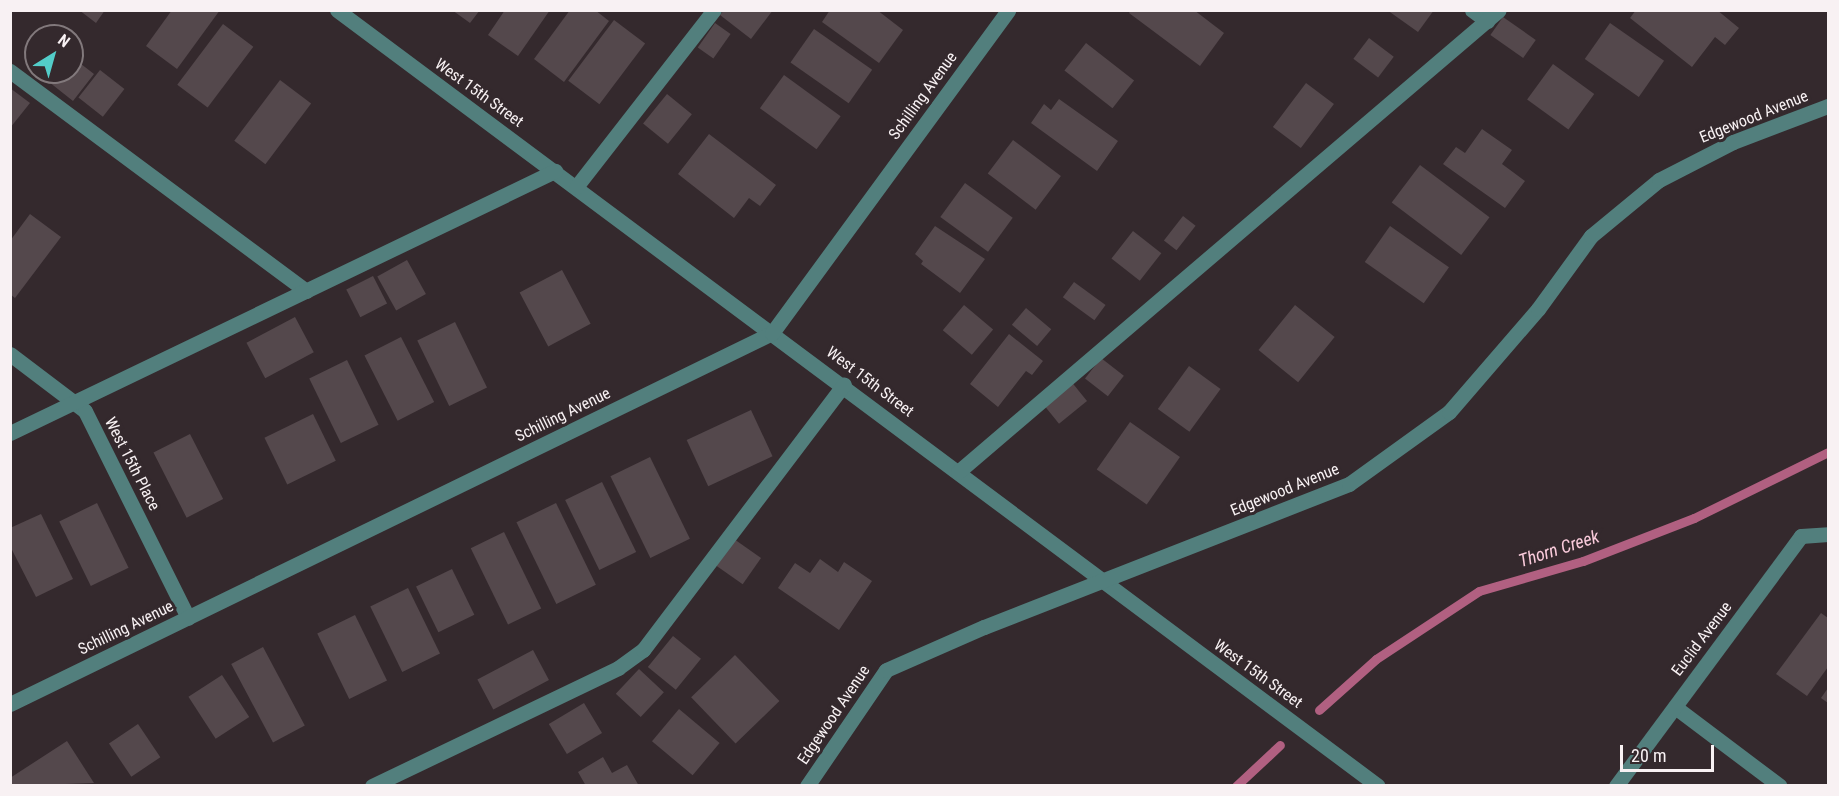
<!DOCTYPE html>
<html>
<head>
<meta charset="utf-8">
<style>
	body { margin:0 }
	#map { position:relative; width:1839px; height:796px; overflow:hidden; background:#34292d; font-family:"Roboto Condensed",sans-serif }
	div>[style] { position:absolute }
	.stream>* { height:9px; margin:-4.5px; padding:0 4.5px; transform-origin:4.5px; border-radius:4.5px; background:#b16081 }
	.building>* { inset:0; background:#54484c; transform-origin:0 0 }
	.minor>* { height:15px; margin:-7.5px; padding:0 7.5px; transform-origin:7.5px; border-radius:7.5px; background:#527f7d }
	span { translate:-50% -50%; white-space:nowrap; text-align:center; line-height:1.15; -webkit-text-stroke:6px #34292d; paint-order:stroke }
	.street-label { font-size:16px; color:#f8f1f3 }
	.water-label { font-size:18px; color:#facbdb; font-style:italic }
	.frame { position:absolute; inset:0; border:12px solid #f8f1f3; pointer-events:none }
	.north { position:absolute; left:24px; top:24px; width:60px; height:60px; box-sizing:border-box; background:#34292d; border:2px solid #82797c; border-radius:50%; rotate:37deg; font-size:16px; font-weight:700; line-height:24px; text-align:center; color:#f8f1f3 }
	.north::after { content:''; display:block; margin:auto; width:21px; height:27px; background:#53cdc9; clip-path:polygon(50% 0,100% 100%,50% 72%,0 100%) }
	.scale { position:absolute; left:1620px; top:745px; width:94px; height:27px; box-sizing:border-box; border:3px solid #f8f1f3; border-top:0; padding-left:8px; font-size:18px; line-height:21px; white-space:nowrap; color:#f8f1f3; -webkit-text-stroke:4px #34292d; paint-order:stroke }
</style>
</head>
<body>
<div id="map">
	<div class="stream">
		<div style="left:1319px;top:710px;width:76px;rotate:-41.8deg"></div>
		<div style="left:1376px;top:659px;width:123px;rotate:-33.4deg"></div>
		<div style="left:1479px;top:591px;width:108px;rotate:-16.1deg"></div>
		<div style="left:1583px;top:561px;width:119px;rotate:-21.2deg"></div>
		<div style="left:1694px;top:518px;width:149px;rotate:-26.2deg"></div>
		<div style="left:1236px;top:786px;width:60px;rotate:-43deg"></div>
	</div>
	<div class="building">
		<div style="clip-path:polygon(79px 10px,105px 10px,96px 23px)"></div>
		<div style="clip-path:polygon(172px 10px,220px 10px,177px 69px,146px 46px)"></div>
		<div style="clip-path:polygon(452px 10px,480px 10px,470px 23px)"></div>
		<div style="clip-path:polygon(505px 10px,550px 10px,518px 56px,488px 35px)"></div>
		<div style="clip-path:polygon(570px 10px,595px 10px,609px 21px,564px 82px,534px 59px)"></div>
		<div style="clip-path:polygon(724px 10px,773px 10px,751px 39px,720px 15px)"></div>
		<div style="clip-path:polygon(830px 10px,877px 10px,903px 30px,879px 63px,822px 22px)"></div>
		<div style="clip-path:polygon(1131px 10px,1194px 10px,1224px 33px,1200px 66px,1129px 13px)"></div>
		<div style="clip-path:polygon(1387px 10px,1434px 10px,1418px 32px)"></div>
		<div style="clip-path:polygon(1636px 10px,1717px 10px,1739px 28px,1725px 45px,1715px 37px,1692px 67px,1630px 18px)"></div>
		<div style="left:1503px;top:17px;width:40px;height:22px;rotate:35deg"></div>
		<div style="left:614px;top:20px;width:39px;height:76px;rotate:37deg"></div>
		<div style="left:715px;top:23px;width:19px;height:30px;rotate:35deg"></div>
		<div style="left:1610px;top:23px;width:66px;height:44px;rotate:35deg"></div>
		<div style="left:223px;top:24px;width:38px;height:76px;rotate:37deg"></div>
		<div style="left:814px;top:29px;width:71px;height:41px;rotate:35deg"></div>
		<div style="left:1369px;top:38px;width:31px;height:26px;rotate:37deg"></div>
		<div style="left:1086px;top:43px;width:61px;height:35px;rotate:38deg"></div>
		<div style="clip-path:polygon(72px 57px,94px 74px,73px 101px,49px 82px,57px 72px,72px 72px)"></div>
		<div style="left:1553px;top:64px;width:51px;height:44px;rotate:36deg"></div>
		<div style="left:100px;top:70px;width:31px;height:35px;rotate:38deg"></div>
		<div style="left:784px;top:75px;width:70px;height:41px;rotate:36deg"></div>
		<div style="left:280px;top:80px;width:39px;height:76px;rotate:37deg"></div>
		<div style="left:1306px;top:83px;width:35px;height:55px;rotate:37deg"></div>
		<div style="clip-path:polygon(10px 88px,30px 103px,10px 128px)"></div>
		<div style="left:667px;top:94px;width:32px;height:38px;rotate:39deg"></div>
		<div style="clip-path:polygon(1059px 99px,1118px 141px,1097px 171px,1031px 123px,1044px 104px,1051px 110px)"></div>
		<div style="clip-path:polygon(1482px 129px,1512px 150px,1502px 164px,1525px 181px,1505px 208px,1443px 164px,1456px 147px,1465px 153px)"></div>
		<div style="clip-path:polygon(709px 134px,776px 185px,760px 206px,749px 198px,734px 218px,678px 174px)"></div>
		<div style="left:1013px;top:140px;width:60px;height:42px;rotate:37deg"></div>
		<div style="left:1420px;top:165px;width:87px;height:47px;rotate:37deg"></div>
		<div style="left:965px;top:183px;width:59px;height:42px;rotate:36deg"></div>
		<div style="clip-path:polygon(30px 214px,61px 237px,15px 298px,10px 294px,10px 241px)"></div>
		<div style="left:1183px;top:216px;width:16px;height:31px;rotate:38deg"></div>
		<div style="clip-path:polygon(935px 226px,985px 259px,960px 293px,921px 264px,923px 261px,915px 254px)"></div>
		<div style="left:1390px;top:226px;width:72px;height:44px;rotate:35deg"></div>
		<div style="left:1133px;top:231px;width:36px;height:35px;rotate:38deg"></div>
		<div style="left:407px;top:260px;width:39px;height:34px;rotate:61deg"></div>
		<div style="left:562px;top:270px;width:61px;height:48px;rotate:62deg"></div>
		<div style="left:373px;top:276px;width:31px;height:30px;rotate:63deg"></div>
		<div style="left:1074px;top:282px;width:39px;height:19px;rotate:36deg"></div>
		<div style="left:964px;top:305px;width:38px;height:33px;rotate:40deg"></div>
		<div style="left:1295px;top:305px;width:51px;height:58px;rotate:39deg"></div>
		<div style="left:1026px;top:308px;width:33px;height:22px;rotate:40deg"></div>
		<div style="left:295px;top:317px;width:40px;height:55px;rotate:62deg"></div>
		<div style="left:455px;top:322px;width:73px;height:42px;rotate:64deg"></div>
		<div style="clip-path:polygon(1009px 334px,1043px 361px,1032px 375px,1026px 371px,998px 407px,970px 384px)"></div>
		<div style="left:401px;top:337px;width:73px;height:41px;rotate:63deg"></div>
		<div style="left:1101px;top:358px;width:29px;height:26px;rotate:38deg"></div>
		<div style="left:347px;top:360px;width:72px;height:42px;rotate:64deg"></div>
		<div style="left:1189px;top:366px;width:39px;height:53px;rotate:36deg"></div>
		<div style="left:1070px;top:380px;width:27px;height:36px;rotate:51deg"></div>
		<div style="left:751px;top:410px;width:51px;height:71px;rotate:65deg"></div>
		<div style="left:313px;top:414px;width:52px;height:54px;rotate:64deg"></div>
		<div style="left:1130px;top:422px;width:61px;height:58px;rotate:35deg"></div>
		<div style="left:190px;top:434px;width:73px;height:41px;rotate:63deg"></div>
		<div style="left:650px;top:457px;width:91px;height:44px;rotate:64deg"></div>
		<div style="left:602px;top:482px;width:78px;height:41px;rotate:64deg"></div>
		<div style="left:97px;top:503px;width:72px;height:42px;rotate:64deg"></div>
		<div style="left:556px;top:503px;width:91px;height:44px;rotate:64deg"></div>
		<div style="clip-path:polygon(41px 514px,73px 579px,36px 597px,10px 546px,10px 528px)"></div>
		<div style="left:504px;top:532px;width:85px;height:37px;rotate:64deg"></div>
		<div style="left:734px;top:539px;width:33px;height:32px;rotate:35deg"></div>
		<div style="clip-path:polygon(820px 559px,838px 572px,844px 562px,872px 581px,839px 630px,778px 588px,795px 563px,810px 573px)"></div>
		<div style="left:452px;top:569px;width:51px;height:40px;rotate:64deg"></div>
		<div style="left:408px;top:588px;width:73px;height:42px;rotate:64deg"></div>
		<div style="clip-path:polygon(1821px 613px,1828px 618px,1828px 667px,1807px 696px,1776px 674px)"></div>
		<div style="left:355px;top:615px;width:73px;height:42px;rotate:64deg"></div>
		<div style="left:673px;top:636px;width:36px;height:40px;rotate:39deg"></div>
		<div style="left:263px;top:647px;width:89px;height:36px;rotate:62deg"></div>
		<div style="left:533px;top:650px;width:34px;height:63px;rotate:62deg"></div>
		<div style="left:735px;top:655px;width:64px;height:61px;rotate:46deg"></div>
		<div style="left:639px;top:669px;width:34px;height:34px;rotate:43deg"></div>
		<div style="left:222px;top:675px;width:50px;height:40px;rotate:57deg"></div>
		<div style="clip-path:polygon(1828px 688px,1828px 703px,1821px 698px)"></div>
		<div style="left:584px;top:703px;width:35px;height:41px;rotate:59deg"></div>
		<div style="left:679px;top:709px;width:53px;height:42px;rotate:40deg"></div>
		<div style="left:138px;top:724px;width:40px;height:35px;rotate:56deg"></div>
		<div style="clip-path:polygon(67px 741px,94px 783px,10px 786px,10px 778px)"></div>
		<div style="clip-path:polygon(603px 757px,612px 773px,627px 765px,639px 786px,586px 786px,578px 772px)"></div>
	</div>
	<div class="minor">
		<div style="left:337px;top:10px;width:1298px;rotate:36.7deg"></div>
		<div style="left:1472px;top:10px;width:19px;rotate:36deg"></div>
		<div style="left:10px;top:71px;width:369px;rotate:36.6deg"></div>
		<div style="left:576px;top:187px;width:224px;rotate:-52.1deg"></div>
		<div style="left:10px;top:354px;width:94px;rotate:37.2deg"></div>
		<div style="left:85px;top:411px;width:231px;rotate:63.5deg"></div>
		<div style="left:10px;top:433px;width:605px;rotate:-25.68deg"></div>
		<div style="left:958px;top:472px;width:711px;rotate:-40.5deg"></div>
		<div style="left:10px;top:704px;width:848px;rotate:-25.96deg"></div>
		<div style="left:772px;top:333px;width:400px;rotate:-53.8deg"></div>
		<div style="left:1675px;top:707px;width:131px;rotate:37deg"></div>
		<div style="left:372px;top:786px;width:273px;rotate:-25.6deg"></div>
		<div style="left:618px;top:668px;width:31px;rotate:-36deg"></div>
		<div style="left:643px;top:650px;width:333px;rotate:-52.9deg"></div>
		<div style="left:807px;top:786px;width:140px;rotate:-55.7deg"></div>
		<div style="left:886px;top:670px;width:107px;rotate:-23.7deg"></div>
		<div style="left:984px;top:627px;width:392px;rotate:-21.4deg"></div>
		<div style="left:1349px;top:484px;width:123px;rotate:-35.8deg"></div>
		<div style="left:1449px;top:412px;width:136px;rotate:-49.2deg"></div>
		<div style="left:1538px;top:309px;width:90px;rotate:-54deg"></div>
		<div style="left:1591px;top:236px;width:88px;rotate:-39.5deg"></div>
		<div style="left:1659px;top:180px;width:83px;rotate:-27.2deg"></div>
		<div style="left:1733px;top:142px;width:102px;rotate:-20.8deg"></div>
		<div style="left:1616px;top:786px;width:311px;rotate:-53.5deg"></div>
		<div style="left:1801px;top:536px;width:27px;rotate:-4deg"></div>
	</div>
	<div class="street-label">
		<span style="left:479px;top:93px;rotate:36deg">West 15th Street</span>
		<span style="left:923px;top:96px;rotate:-54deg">Schilling Avenue</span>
		<span style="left:1754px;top:117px;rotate:-22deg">Edgewood Avenue</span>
		<span style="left:870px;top:382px;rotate:37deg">West 15th Street</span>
		<span style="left:563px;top:415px;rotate:-26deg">Schilling Avenue</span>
		<span style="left:132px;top:464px;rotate:63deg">West 15th Place</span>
		<span style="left:1285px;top:490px;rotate:-22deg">Edgewood Avenue</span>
		<span style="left:126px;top:628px;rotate:-26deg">Schilling Avenue</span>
		<span style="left:1702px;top:639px;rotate:-53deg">Euclid Avenue</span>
		<span style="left:1258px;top:674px;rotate:36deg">West 15th Street</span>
		<span style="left:834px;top:715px;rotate:-56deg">Edgewood Avenue</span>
	</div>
	<div class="water-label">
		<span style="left:1559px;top:549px;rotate:-18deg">Thorn Creek</span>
	</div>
	<div class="frame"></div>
	<div class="north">N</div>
	<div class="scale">20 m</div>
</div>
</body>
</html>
